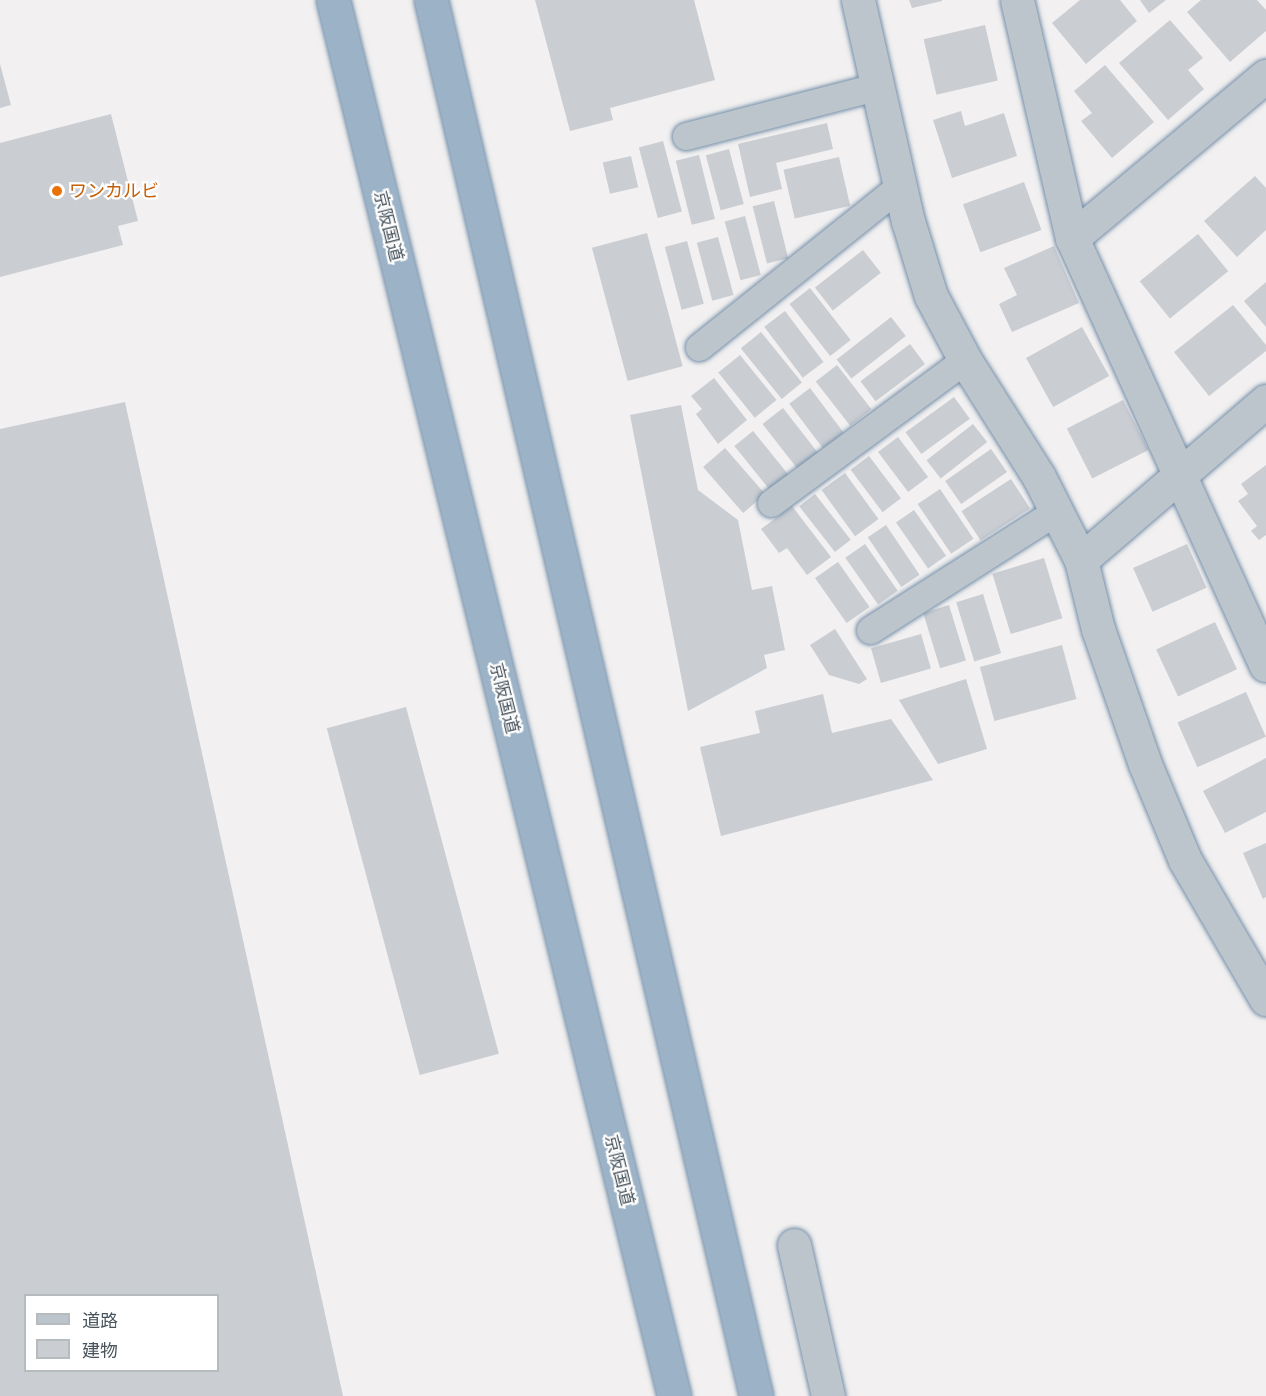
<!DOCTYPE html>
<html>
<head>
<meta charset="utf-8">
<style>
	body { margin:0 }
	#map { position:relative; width:1266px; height:1396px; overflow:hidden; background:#f2f0f0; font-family:"Archivo Narrow","Noto Sans JP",sans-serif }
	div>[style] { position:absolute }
	.building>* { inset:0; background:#cacdd2; transform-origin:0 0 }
	.roads { filter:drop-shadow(0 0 2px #748fa9) drop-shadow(0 0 2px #748fa9) }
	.service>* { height:27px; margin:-13.5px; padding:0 13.5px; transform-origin:13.5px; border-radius:13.5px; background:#bcc5cc }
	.minor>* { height:33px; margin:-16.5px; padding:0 16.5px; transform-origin:16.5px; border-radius:16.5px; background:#bcc5cc }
	.tertiary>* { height:33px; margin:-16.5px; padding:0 16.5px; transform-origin:16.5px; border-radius:16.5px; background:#bcc5cc }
	.trunk>* { height:33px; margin:-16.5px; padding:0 16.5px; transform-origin:16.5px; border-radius:16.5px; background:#9cb2c6 }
	.dots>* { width:16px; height:16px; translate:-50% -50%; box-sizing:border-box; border:3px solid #fff; border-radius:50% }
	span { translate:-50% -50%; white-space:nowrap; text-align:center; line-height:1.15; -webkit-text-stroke:4.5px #fff; paint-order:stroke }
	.food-label { font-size:18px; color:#c56008 }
	.left { translate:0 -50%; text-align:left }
	.street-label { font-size:18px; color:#48545d }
	.legend { position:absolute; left:24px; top:1294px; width:195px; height:78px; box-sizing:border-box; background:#fff; border:2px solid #b6bbbe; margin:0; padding:8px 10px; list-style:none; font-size:18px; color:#48545d }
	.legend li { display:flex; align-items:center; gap:12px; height:30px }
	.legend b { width:30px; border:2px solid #b6bbbe }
</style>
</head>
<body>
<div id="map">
	<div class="building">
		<div style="clip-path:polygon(535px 0,694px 0,715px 80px,610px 108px,613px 120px,570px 131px)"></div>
		<div style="clip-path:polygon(909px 0,942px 0,942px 1px,912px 8px)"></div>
		<div style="clip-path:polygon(1080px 0,1120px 0,1137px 21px,1086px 64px,1052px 23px)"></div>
		<div style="clip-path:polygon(1140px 0,1166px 0,1149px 13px)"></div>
		<div style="clip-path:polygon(1201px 0,1257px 0,1266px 10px,1266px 31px,1230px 62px,1187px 12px)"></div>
		<div style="clip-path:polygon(1170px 20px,1203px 58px,1188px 70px,1204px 89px,1168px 120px,1119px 63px)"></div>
		<div style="left:985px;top:25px;width:57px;height:63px;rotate:77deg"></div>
		<div style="clip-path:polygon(0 64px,11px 105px,0 108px)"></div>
		<div style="clip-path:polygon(1105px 65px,1154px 122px,1112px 158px,1081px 121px,1092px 113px,1074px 91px)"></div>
		<div style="clip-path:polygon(961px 111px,965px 126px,1004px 113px,1017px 156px,952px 178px,933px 120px)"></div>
		<div style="clip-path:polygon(111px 114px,138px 221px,118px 226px,123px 245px,0 277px,0 143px)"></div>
		<div style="clip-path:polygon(827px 123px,833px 149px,776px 163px,782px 189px,750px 197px,738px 144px)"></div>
		<div style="left:663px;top:141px;width:73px;height:25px;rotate:75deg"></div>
		<div style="left:729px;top:149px;width:57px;height:24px;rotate:75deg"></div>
		<div style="left:699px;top:155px;width:66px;height:24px;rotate:76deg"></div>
		<div style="left:631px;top:156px;width:32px;height:29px;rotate:77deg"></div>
		<div style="left:839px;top:157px;width:50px;height:57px;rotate:77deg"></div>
		<div style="clip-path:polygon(1255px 176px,1266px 188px,1266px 230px,1237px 257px,1204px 221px)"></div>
		<div style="left:1024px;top:182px;width:51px;height:65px;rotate:70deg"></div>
		<div style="left:774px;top:201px;width:59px;height:22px;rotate:76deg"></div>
		<div style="left:745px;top:216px;width:61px;height:21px;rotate:75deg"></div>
		<div style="left:647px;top:233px;width:138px;height:57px;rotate:75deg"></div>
		<div style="left:1198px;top:234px;width:48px;height:75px;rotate:51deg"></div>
		<div style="left:718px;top:237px;width:60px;height:22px;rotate:75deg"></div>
		<div style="left:687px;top:241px;width:65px;height:23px;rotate:75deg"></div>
		<div style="clip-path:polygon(1054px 246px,1079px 303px,1012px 332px,999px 304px,1017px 295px,1004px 268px)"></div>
		<div style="left:863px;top:250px;width:29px;height:61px;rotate:52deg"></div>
		<div style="clip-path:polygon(1266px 282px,1266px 327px,1244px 301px)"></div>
		<div style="left:810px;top:288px;width:66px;height:26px;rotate:52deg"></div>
		<div style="clip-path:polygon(1233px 305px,1266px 345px,1266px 351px,1209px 396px,1174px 352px)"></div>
		<div style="left:785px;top:311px;width:64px;height:26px;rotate:53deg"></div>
		<div style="left:891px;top:317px;width:24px;height:69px;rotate:52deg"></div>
		<div style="left:1082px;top:327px;width:56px;height:64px;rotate:61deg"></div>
		<div style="left:761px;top:332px;width:65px;height:26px;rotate:51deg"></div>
		<div style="left:910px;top:344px;width:25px;height:62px;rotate:53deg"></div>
		<div style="left:740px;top:355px;width:58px;height:28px;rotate:51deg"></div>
		<div style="left:837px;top:365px;width:56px;height:27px;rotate:52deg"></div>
		<div style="clip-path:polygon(714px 378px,747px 420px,718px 444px,696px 414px,702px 409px,691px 396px)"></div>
		<div style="left:810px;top:388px;width:56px;height:26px;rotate:53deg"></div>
		<div style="left:954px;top:397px;width:27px;height:60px;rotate:54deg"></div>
		<div style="left:1123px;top:400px;width:56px;height:63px;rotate:63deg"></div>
		<div style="clip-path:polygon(evenodd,125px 402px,343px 1396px,0 1396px,0 429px,125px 402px,26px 1296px,218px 1296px,218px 1370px,26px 1370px,26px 1296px)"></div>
		<div style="clip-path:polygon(681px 405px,698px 490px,738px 520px,752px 590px,772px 586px,785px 650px,764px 655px,767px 668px,688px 711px,630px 415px)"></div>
		<div style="left:783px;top:408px;width:57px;height:26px;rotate:52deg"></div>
		<div style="left:973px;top:424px;width:23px;height:59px;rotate:52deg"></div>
		<div style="left:753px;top:431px;width:58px;height:24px;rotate:51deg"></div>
		<div style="left:898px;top:437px;width:50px;height:25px;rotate:53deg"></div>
		<div style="left:725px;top:448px;width:61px;height:29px;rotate:49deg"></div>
		<div style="left:991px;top:449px;width:28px;height:56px;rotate:55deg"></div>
		<div style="left:869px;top:456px;width:53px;height:23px;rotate:53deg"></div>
		<div style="clip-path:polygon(1266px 465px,1266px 535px,1259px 540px,1251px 531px,1257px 526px,1238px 501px,1248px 494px,1241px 484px)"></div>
		<div style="left:845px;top:473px;width:57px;height:29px;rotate:54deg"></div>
		<div style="left:1011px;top:479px;width:35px;height:59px;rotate:57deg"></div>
		<div style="left:940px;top:489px;width:60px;height:27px;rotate:56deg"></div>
		<div style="left:815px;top:494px;width:58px;height:20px;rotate:52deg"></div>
		<div style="clip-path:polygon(792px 506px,831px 557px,807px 575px,787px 548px,779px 553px,761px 529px)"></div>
		<div style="left:914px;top:510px;width:56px;height:22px;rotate:55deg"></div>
		<div style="left:886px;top:525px;width:60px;height:22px;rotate:56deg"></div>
		<div style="left:865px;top:544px;width:57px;height:24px;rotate:55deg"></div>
		<div style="left:1187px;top:544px;width:48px;height:59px;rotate:66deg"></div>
		<div style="left:1044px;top:558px;width:63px;height:54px;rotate:73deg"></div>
		<div style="left:838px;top:562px;width:55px;height:28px;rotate:55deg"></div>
		<div style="left:983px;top:594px;width:62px;height:28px;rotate:73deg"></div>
		<div style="left:949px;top:605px;width:58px;height:27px;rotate:73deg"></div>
		<div style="left:1215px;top:622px;width:52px;height:65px;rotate:65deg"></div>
		<div style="clip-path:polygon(835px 629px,867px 679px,859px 684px,829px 675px,810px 645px)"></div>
		<div style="left:921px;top:634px;width:36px;height:52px;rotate:74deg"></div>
		<div style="left:1062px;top:645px;width:56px;height:85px;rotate:75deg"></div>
		<div style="clip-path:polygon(966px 679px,987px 749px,938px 764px,899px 700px)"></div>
		<div style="left:1246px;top:692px;width:49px;height:75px;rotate:66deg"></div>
		<div style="clip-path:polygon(823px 694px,832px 733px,891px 719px,933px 780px,721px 836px,700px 747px,760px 733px,755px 711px)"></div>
		<div style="left:406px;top:707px;width:359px;height:82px;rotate:75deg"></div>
		<div style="clip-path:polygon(1266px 758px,1266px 812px,1225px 833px,1203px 791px)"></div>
		<div style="clip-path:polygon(1266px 843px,1266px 897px,1263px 899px,1243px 853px)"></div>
	</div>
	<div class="roads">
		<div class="service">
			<div style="left:686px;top:136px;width:195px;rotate:-14.5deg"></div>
			<div style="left:699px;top:347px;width:256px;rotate:-38.7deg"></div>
			<div style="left:771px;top:503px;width:241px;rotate:-36.4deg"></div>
			<div style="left:870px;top:630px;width:222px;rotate:-32.5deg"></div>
		</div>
		<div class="minor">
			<div style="left:1017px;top:0;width:244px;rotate:77deg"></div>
			<div style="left:1072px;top:238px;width:469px;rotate:65.6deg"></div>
			<div style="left:1072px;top:238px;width:253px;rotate:-39.9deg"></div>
			<div style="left:1081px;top:560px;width:244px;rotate:-40.7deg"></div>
			<div style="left:794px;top:1245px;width:155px;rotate:77.3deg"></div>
		</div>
		<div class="tertiary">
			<div style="left:858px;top:0;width:227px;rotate:77.3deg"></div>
			<div style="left:908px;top:221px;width:78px;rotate:73deg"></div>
			<div style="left:931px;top:296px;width:72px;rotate:62deg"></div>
			<div style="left:965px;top:360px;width:138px;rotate:57.7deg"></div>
			<div style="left:1039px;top:477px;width:93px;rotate:63.2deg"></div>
			<div style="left:1081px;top:560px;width:71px;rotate:76.2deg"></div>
			<div style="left:1098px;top:629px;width:143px;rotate:70.8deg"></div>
			<div style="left:1145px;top:764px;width:104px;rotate:67.4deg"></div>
			<div style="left:1185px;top:860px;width:161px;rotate:59.8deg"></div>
		</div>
		<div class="trunk">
			<div style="left:333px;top:0;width:1437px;rotate:76.27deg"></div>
			<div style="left:431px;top:0;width:1433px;rotate:76.89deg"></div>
		</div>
	</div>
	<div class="dots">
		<div style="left:57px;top:191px;background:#e8710a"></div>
	</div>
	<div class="food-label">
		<span class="left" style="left:69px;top:191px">ワンカルビ</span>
	</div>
	<div class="street-label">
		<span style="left:388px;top:226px;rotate:76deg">京阪国道</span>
		<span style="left:504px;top:698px;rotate:76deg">京阪国道</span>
		<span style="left:619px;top:1170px;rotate:76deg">京阪国道</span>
	</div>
	<ul class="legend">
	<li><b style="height:8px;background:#bcc5cc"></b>道路</li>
	<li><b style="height:16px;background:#cacdd2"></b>建物</li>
	</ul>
</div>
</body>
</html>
